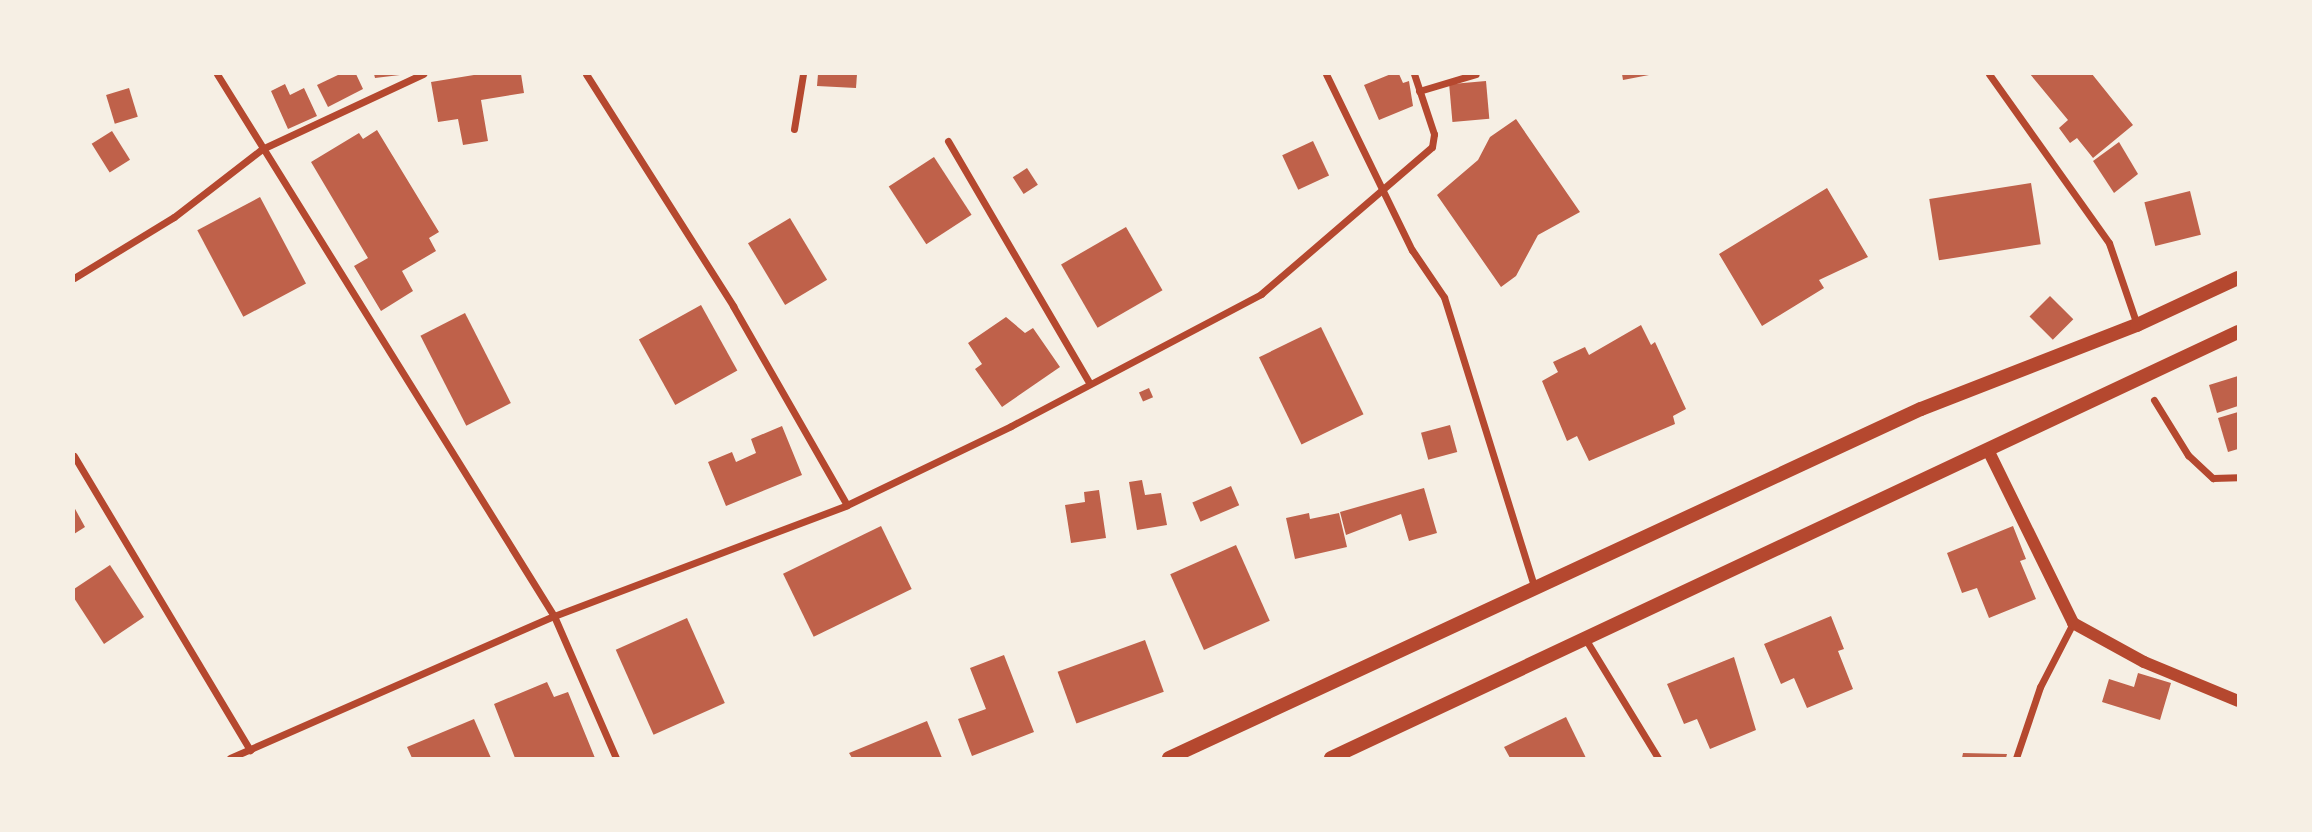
<!DOCTYPE html>
<html>
<head>
<meta charset="utf-8">
<style>
	body { margin:0 }
	#map { position:relative; width:2312px; height:832px; overflow:hidden; background:#f6efe4; font-family:"Open Sans",sans-serif }
	div>[style] { position:absolute }
	.building>* { inset:0; background:#bf614a; transform-origin:0 0 }
	.minor>* { height:7px; margin:-3.5px; padding:0 3.5px; transform-origin:3.5px; border-radius:3.5px; background:#b5482f }
	.tertiary>* { height:12px; margin:-6px; padding:0 6px; transform-origin:6px; border-radius:6px; background:#b5482f }
	.secondary>* { height:14px; margin:-7px; padding:0 7px; transform-origin:7px; border-radius:7px; background:#b5482f }
	span { translate:-50% -50%; white-space:nowrap; text-align:center; line-height:1.15; -webkit-text-stroke:6px #f6efe4; paint-order:stroke }
	.frame { position:absolute; inset:0; border:75px solid #f6efe4; pointer-events:none }
</style>
</head>
<body>
<div id="map">
	<div class="building">
		<div style="clip-path:polygon(340px 74px,356px 74px,363px 89px,328px 107px,317px 85px)"></div>
		<div style="clip-path:polygon(374px 74px,399px 74px,400px 75px,375px 78px)"></div>
		<div style="clip-path:polygon(480px 74px,521px 74px,524px 93px,481px 100px,488px 141px,463px 145px,458px 119px,438px 122px,431px 82px)"></div>
		<div style="clip-path:polygon(818px 74px,857px 74px,856px 88px,817px 86px)"></div>
		<div style="clip-path:polygon(1391px 74px,1399px 74px,1403px 83px,1409px 81px,1413px 106px,1379px 120px,1364px 85px)"></div>
		<div style="clip-path:polygon(1622px 74px,1648px 74px,1649px 75px,1623px 80px)"></div>
		<div style="clip-path:polygon(2030px 74px,2092px 74px,2133px 125px,2093px 158px,2077px 138px,2070px 143px,2059px 128px,2068px 120px)"></div>
		<div style="left:1486px;top:81px;width:38px;height:37px;rotate:85deg"></div>
		<div style="clip-path:polygon(285px 84px,290px 95px,304px 88px,317px 116px,288px 129px,271px 91px)"></div>
		<div style="left:129px;top:88px;width:30px;height:24px;rotate:73deg"></div>
		<div style="clip-path:polygon(1516px 119px,1580px 212px,1538px 235px,1516px 276px,1501px 287px,1437px 195px,1478px 160px,1490px 137px)"></div>
		<div style="clip-path:polygon(377px 130px,439px 232px,429px 238px,436px 251px,402px 271px,413px 291px,381px 311px,354px 266px,368px 258px,311px 162px,359px 133px,363px 139px)"></div>
		<div style="left:112px;top:131px;width:34px;height:24px;rotate:58deg"></div>
		<div style="left:1313px;top:141px;width:38px;height:34px;rotate:65deg"></div>
		<div style="clip-path:polygon(2119px 142px,2138px 174px,2114px 193px,2093px 161px)"></div>
		<div style="left:934px;top:157px;width:69px;height:54px;rotate:57deg"></div>
		<div style="left:1027px;top:168px;width:20px;height:17px;rotate:57deg"></div>
		<div style="left:2031px;top:183px;width:62px;height:103px;rotate:81deg"></div>
		<div style="clip-path:polygon(1827px 188px,1868px 257px,1819px 280px,1824px 288px,1762px 326px,1719px 254px)"></div>
		<div style="left:2190px;top:191px;width:45px;height:47px;rotate:76deg"></div>
		<div style="left:260px;top:197px;width:98px;height:71px;rotate:62deg"></div>
		<div style="left:790px;top:218px;width:72px;height:49px;rotate:59deg"></div>
		<div style="left:1126px;top:227px;width:73px;height:75px;rotate:60deg"></div>
		<div style="left:2050px;top:296px;width:33px;height:29px;rotate:45deg"></div>
		<div style="left:701px;top:305px;width:75px;height:71px;rotate:61deg"></div>
		<div style="left:465px;top:313px;width:101px;height:50px;rotate:63deg"></div>
		<div style="clip-path:polygon(1006px 317px,1025px 333px,1033px 328px,1060px 367px,1002px 407px,975px 369px,982px 364px,968px 343px)"></div>
		<div style="clip-path:polygon(1641px 325px,1651px 345px,1655px 342px,1686px 409px,1673px 416px,1675px 424px,1589px 461px,1577px 436px,1567px 441px,1542px 381px,1558px 372px,1553px 362px,1585px 347px,1589px 355px)"></div>
		<div style="left:1321px;top:327px;width:97px;height:69px;rotate:64deg"></div>
		<div style="clip-path:polygon(2238px 376px,2238px 406px,2217px 413px,2209px 385px)"></div>
		<div style="left:1149px;top:388px;width:10px;height:11px;rotate:66deg"></div>
		<div style="clip-path:polygon(2238px 412px,2238px 449px,2228px 452px,2218px 418px)"></div>
		<div style="left:1450px;top:425px;width:28px;height:30px;rotate:75deg"></div>
		<div style="clip-path:polygon(782px 426px,802px 475px,726px 506px,708px 462px,732px 452px,736px 462px,756px 453px,751px 439px)"></div>
		<div style="clip-path:polygon(1142px 480px,1145px 495px,1161px 493px,1167px 525px,1137px 530px,1129px 482px)"></div>
		<div style="left:1231px;top:486px;width:21px;height:42px;rotate:67deg"></div>
		<div style="clip-path:polygon(1424px 488px,1437px 533px,1409px 541px,1401px 514px,1346px 535px,1340px 512px)"></div>
		<div style="clip-path:polygon(1099px 490px,1106px 538px,1071px 543px,1065px 505px,1085px 502px,1084px 492px)"></div>
		<div style="clip-path:polygon(74px 507px,85px 527px,74px 534px)"></div>
		<div style="clip-path:polygon(1309px 513px,1310px 519px,1339px 513px,1347px 547px,1295px 559px,1286px 518px)"></div>
		<div style="left:881px;top:526px;width:70px;height:109px;rotate:64deg"></div>
		<div style="clip-path:polygon(2013px 526px,2026px 559px,2020px 561px,2036px 599px,1989px 618px,1977px 588px,1962px 593px,1947px 553px)"></div>
		<div style="left:1236px;top:545px;width:83px;height:72px;rotate:66deg"></div>
		<div style="clip-path:polygon(110px 565px,144px 617px,104px 644px,74px 598px,74px 589px)"></div>
		<div style="clip-path:polygon(1831px 616px,1844px 649px,1838px 651px,1853px 689px,1807px 708px,1794px 678px,1781px 684px,1764px 644px)"></div>
		<div style="left:687px;top:618px;width:93px;height:78px;rotate:66deg"></div>
		<div style="left:1145px;top:640px;width:55px;height:93px;rotate:70deg"></div>
		<div style="clip-path:polygon(1004px 655px,1034px 732px,972px 756px,958px 719px,986px 709px,970px 668px)"></div>
		<div style="clip-path:polygon(1734px 657px,1756px 730px,1710px 749px,1697px 719px,1684px 724px,1667px 684px)"></div>
		<div style="clip-path:polygon(2138px 673px,2171px 683px,2160px 720px,2102px 702px,2109px 679px,2134px 687px)"></div>
		<div style="clip-path:polygon(547px 682px,554px 697px,568px 692px,595px 758px,515px 758px,494px 704px)"></div>
		<div style="clip-path:polygon(1566px 717px,1586px 758px,1510px 758px,1504px 747px)"></div>
		<div style="clip-path:polygon(474px 719px,491px 758px,412px 758px,407px 747px)"></div>
		<div style="clip-path:polygon(927px 721px,942px 758px,852px 758px,849px 753px)"></div>
		<div style="clip-path:polygon(1963px 753px,2007px 754px,2006px 758px,1962px 758px)"></div>
	</div>
	<div class="minor">
		<div style="left:217px;top:74px;width:638px;rotate:58.13deg"></div>
		<div style="left:554px;top:616px;width:155px;rotate:66.4deg"></div>
		<div style="left:586px;top:74px;width:275px;rotate:57.6deg"></div>
		<div style="left:733px;top:306px;width:229px;rotate:60.2deg"></div>
		<div style="left:1326px;top:74px;width:196px;rotate:64deg"></div>
		<div style="left:1412px;top:250px;width:57px;rotate:55.8deg"></div>
		<div style="left:1444px;top:297px;width:306px;rotate:72.7deg"></div>
		<div style="left:1989px;top:74px;width:207px;rotate:54.6deg"></div>
		<div style="left:2109px;top:243px;width:87px;rotate:71.1deg"></div>
		<div style="left:1419px;top:91px;width:59px;rotate:-16.6deg"></div>
		<div style="left:794px;top:129px;width:56px;rotate:-80.7deg"></div>
		<div style="left:948px;top:141px;width:281px;rotate:59.7deg"></div>
		<div style="left:74px;top:278px;width:117px;rotate:-31.4deg"></div>
		<div style="left:174px;top:217px;width:111px;rotate:-37.7deg"></div>
		<div style="left:262px;top:149px;width:178px;rotate:-25deg"></div>
		<div style="left:2154px;top:400px;width:65px;rotate:58.3deg"></div>
		<div style="left:2188px;top:455px;width:34px;rotate:43deg"></div>
		<div style="left:2213px;top:478px;width:25px;rotate:-2deg"></div>
		<div style="left:74px;top:456px;width:343px;rotate:59.1deg"></div>
		<div style="left:1586px;top:640px;width:138px;rotate:58.6deg"></div>
		<div style="left:230px;top:758px;width:354px;rotate:-23.7deg"></div>
		<div style="left:554px;top:616px;width:313px;rotate:-20.7deg"></div>
		<div style="left:847px;top:505px;width:182px;rotate:-25.7deg"></div>
		<div style="left:1011px;top:426px;width:283px;rotate:-27.8deg"></div>
		<div style="left:1261px;top:294px;width:225px;rotate:-40.7deg"></div>
		<div style="left:1432px;top:147px;width:13px;rotate:-81deg"></div>
		<div style="left:1434px;top:134px;width:63px;rotate:-108.4deg"></div>
		<div style="left:2016px;top:758px;width:75px;rotate:-71.3deg"></div>
		<div style="left:2040px;top:687px;width:72px;rotate:-62.7deg"></div>
	</div>
	<div class="tertiary">
		<div style="left:1988px;top:450px;width:193px;rotate:63.8deg"></div>
		<div style="left:2073px;top:623px;width:81px;rotate:28.8deg"></div>
		<div style="left:2144px;top:662px;width:102px;rotate:22.5deg"></div>
	</div>
	<div class="secondary">
		<div style="left:1169px;top:758px;width:829px;rotate:-24.9deg"></div>
		<div style="left:1921px;top:409px;width:232px;rotate:-21.3deg"></div>
		<div style="left:2137px;top:325px;width:111px;rotate:-25deg"></div>
		<div style="left:1331px;top:758px;width:1002px;rotate:-25.16deg"></div>
	</div>
	<div class="frame"></div>
</div>
</body>
</html>
